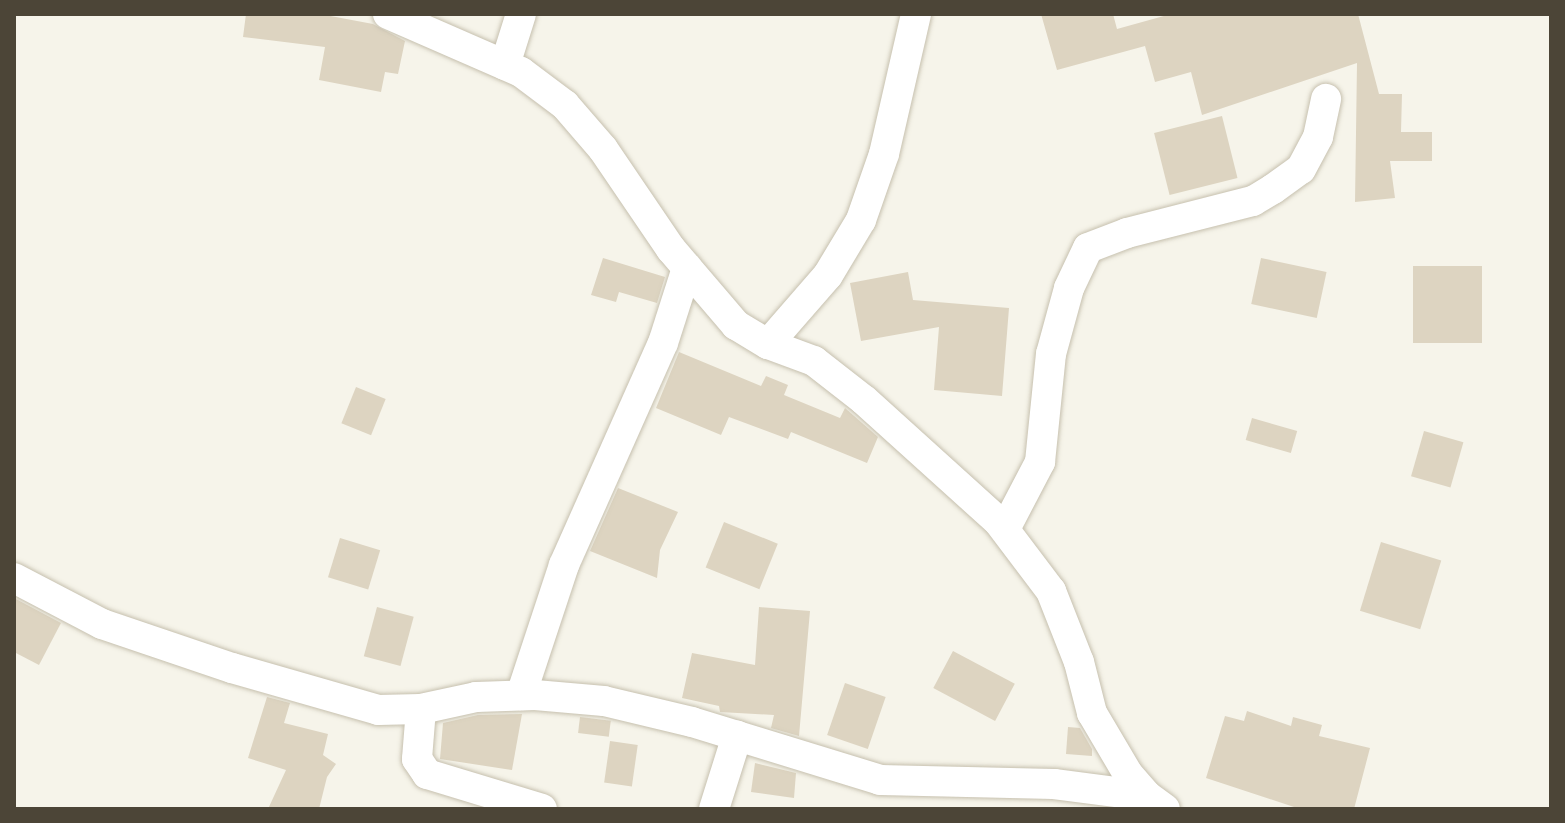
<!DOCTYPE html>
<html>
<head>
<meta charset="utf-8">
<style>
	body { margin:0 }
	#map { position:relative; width:1565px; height:823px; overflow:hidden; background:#f6f4ea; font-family:Roboto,sans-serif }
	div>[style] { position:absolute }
	.building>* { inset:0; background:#ddd4c1; transform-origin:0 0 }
	.roads { filter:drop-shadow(0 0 2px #c6c0ae) drop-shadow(0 0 2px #c6c0ae) }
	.street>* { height:30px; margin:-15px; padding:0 15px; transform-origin:15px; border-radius:15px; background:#fff }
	span { translate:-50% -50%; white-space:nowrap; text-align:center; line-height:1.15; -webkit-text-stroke:6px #fff; paint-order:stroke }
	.frame { position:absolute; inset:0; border:16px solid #4c4537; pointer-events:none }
</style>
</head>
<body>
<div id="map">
	<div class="building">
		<div style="clip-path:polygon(246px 14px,320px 14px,373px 24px,405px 41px,398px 74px,385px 72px,381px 92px,319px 80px,325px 47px,243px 37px)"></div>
		<div style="clip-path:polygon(1041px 14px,1113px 14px,1117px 29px,1171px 14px,1358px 14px,1379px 94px,1402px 94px,1401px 132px,1432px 132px,1432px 161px,1390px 161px,1395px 198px,1355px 202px,1357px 63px,1202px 115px,1191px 72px,1155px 82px,1145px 46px,1057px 70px)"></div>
		<div style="left:1222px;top:116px;width:64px;height:70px;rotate:76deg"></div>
		<div style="clip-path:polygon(603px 258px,665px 277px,657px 303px,619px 292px,616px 302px,591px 295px)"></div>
		<div style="left:1261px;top:258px;width:67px;height:47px;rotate:12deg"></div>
		<div style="left:1413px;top:266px;width:69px;height:77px"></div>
		<div style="clip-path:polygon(908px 272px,913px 300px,1009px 308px,1002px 396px,934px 390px,939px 327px,861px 341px,850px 283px)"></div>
		<div style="clip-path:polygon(679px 352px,761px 386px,766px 376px,788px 385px,784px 395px,840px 418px,845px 408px,878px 437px,867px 463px,791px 432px,788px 439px,729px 417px,721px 435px,656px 408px)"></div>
		<div style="left:356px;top:387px;width:32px;height:39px;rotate:22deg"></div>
		<div style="left:1252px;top:418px;width:47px;height:23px;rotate:16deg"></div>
		<div style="left:1424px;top:431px;width:41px;height:47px;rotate:16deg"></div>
		<div style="clip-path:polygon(618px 488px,678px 512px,660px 550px,657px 578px,590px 551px)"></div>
		<div style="left:724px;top:522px;width:58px;height:49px;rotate:22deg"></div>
		<div style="left:340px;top:538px;width:42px;height:41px;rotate:17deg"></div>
		<div style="left:1381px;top:542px;width:63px;height:72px;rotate:17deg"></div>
		<div style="clip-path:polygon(14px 598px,61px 623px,39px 665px,14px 652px)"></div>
		<div style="left:377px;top:607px;width:38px;height:51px;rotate:15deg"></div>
		<div style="clip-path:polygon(759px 607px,810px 611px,799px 736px,771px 728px,774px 715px,720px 712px,719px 706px,682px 698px,692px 653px,755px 665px)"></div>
		<div style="left:953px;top:651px;width:70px;height:42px;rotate:28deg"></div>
		<div style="left:845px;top:683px;width:43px;height:55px;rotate:19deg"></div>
		<div style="clip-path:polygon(267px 697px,290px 703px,284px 723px,328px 734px,323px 755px,336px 764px,327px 777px,319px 809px,268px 809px,286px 770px,248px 758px)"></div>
		<div style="clip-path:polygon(1247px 711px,1291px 726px,1293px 717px,1322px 725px,1319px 736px,1370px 748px,1354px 809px,1300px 809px,1206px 778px,1225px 716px,1244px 721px)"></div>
		<div style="clip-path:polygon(522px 714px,512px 770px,440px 759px,443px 723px,478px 715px)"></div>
		<div style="left:580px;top:717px;width:31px;height:16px;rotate:7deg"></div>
		<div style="clip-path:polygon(1068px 727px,1080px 728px,1092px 749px,1092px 756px,1066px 754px)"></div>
		<div style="left:610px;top:741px;width:28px;height:42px;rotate:8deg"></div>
		<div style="clip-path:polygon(755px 763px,796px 773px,794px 798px,751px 792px)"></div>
	</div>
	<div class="roads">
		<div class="street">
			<div style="left:388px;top:14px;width:145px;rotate:23.6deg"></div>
			<div style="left:521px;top:72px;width:55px;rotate:36.9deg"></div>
			<div style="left:565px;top:105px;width:58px;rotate:49.2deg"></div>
			<div style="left:603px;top:149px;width:121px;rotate:55.8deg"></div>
			<div style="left:671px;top:249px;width:100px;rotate:49.5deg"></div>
			<div style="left:736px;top:325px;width:37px;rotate:31deg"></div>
			<div style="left:768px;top:344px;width:49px;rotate:20.3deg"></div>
			<div style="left:814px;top:361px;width:63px;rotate:38deg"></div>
			<div style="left:864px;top:400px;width:181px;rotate:42.1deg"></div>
			<div style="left:998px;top:521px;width:88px;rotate:52.9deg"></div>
			<div style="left:1051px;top:591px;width:76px;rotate:68.5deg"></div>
			<div style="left:1079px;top:662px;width:53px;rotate:75.7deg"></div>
			<div style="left:1092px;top:713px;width:71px;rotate:59.5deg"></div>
			<div style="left:1128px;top:774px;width:29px;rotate:49deg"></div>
			<div style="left:1147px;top:796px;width:22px;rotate:36deg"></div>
			<div style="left:505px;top:65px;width:53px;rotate:-72.6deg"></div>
			<div style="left:768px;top:344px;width:91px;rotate:-49deg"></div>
			<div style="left:828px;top:275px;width:64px;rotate:-59deg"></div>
			<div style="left:861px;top:220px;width:70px;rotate:-70.8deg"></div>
			<div style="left:884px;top:154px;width:144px;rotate:-77.1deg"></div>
			<div style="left:1005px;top:529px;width:76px;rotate:-62.4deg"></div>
			<div style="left:1040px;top:462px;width:109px;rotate:-84.2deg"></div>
			<div style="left:1051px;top:354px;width:68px;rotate:-74.7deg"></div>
			<div style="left:1069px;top:288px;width:44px;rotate:-64.6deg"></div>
			<div style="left:1088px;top:248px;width:42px;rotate:-21deg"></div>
			<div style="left:1127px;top:233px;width:130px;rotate:-14.3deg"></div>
			<div style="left:1253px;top:201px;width:23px;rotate:-31deg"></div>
			<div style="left:1273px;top:189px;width:34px;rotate:-36deg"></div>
			<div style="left:1301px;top:169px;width:36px;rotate:-62deg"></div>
			<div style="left:1318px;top:137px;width:39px;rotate:-78deg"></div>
			<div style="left:14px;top:578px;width:99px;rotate:27.6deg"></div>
			<div style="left:102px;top:624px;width:137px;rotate:18.7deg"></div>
			<div style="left:232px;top:668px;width:152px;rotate:16deg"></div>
			<div style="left:378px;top:710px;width:43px;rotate:-1.3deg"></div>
			<div style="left:421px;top:709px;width:56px;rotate:-12.3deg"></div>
			<div style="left:476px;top:697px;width:59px;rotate:-1.9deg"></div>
			<div style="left:535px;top:695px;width:69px;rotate:5deg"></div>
			<div style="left:604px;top:701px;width:90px;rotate:13.4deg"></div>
			<div style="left:692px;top:722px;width:197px;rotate:17.1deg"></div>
			<div style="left:880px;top:780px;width:174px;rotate:1.3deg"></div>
			<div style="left:1054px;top:784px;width:94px;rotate:7.4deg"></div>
			<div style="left:521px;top:695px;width:137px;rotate:-71.7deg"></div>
			<div style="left:564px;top:565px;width:243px;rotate:-66deg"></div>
			<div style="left:663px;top:343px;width:79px;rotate:-72.3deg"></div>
			<div style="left:421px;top:709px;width:50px;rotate:94.6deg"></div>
			<div style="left:417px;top:759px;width:18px;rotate:56deg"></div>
			<div style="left:427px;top:774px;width:120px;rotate:16.9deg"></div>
			<div style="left:714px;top:809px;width:77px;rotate:-72.5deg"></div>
		</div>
	</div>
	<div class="frame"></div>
</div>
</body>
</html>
